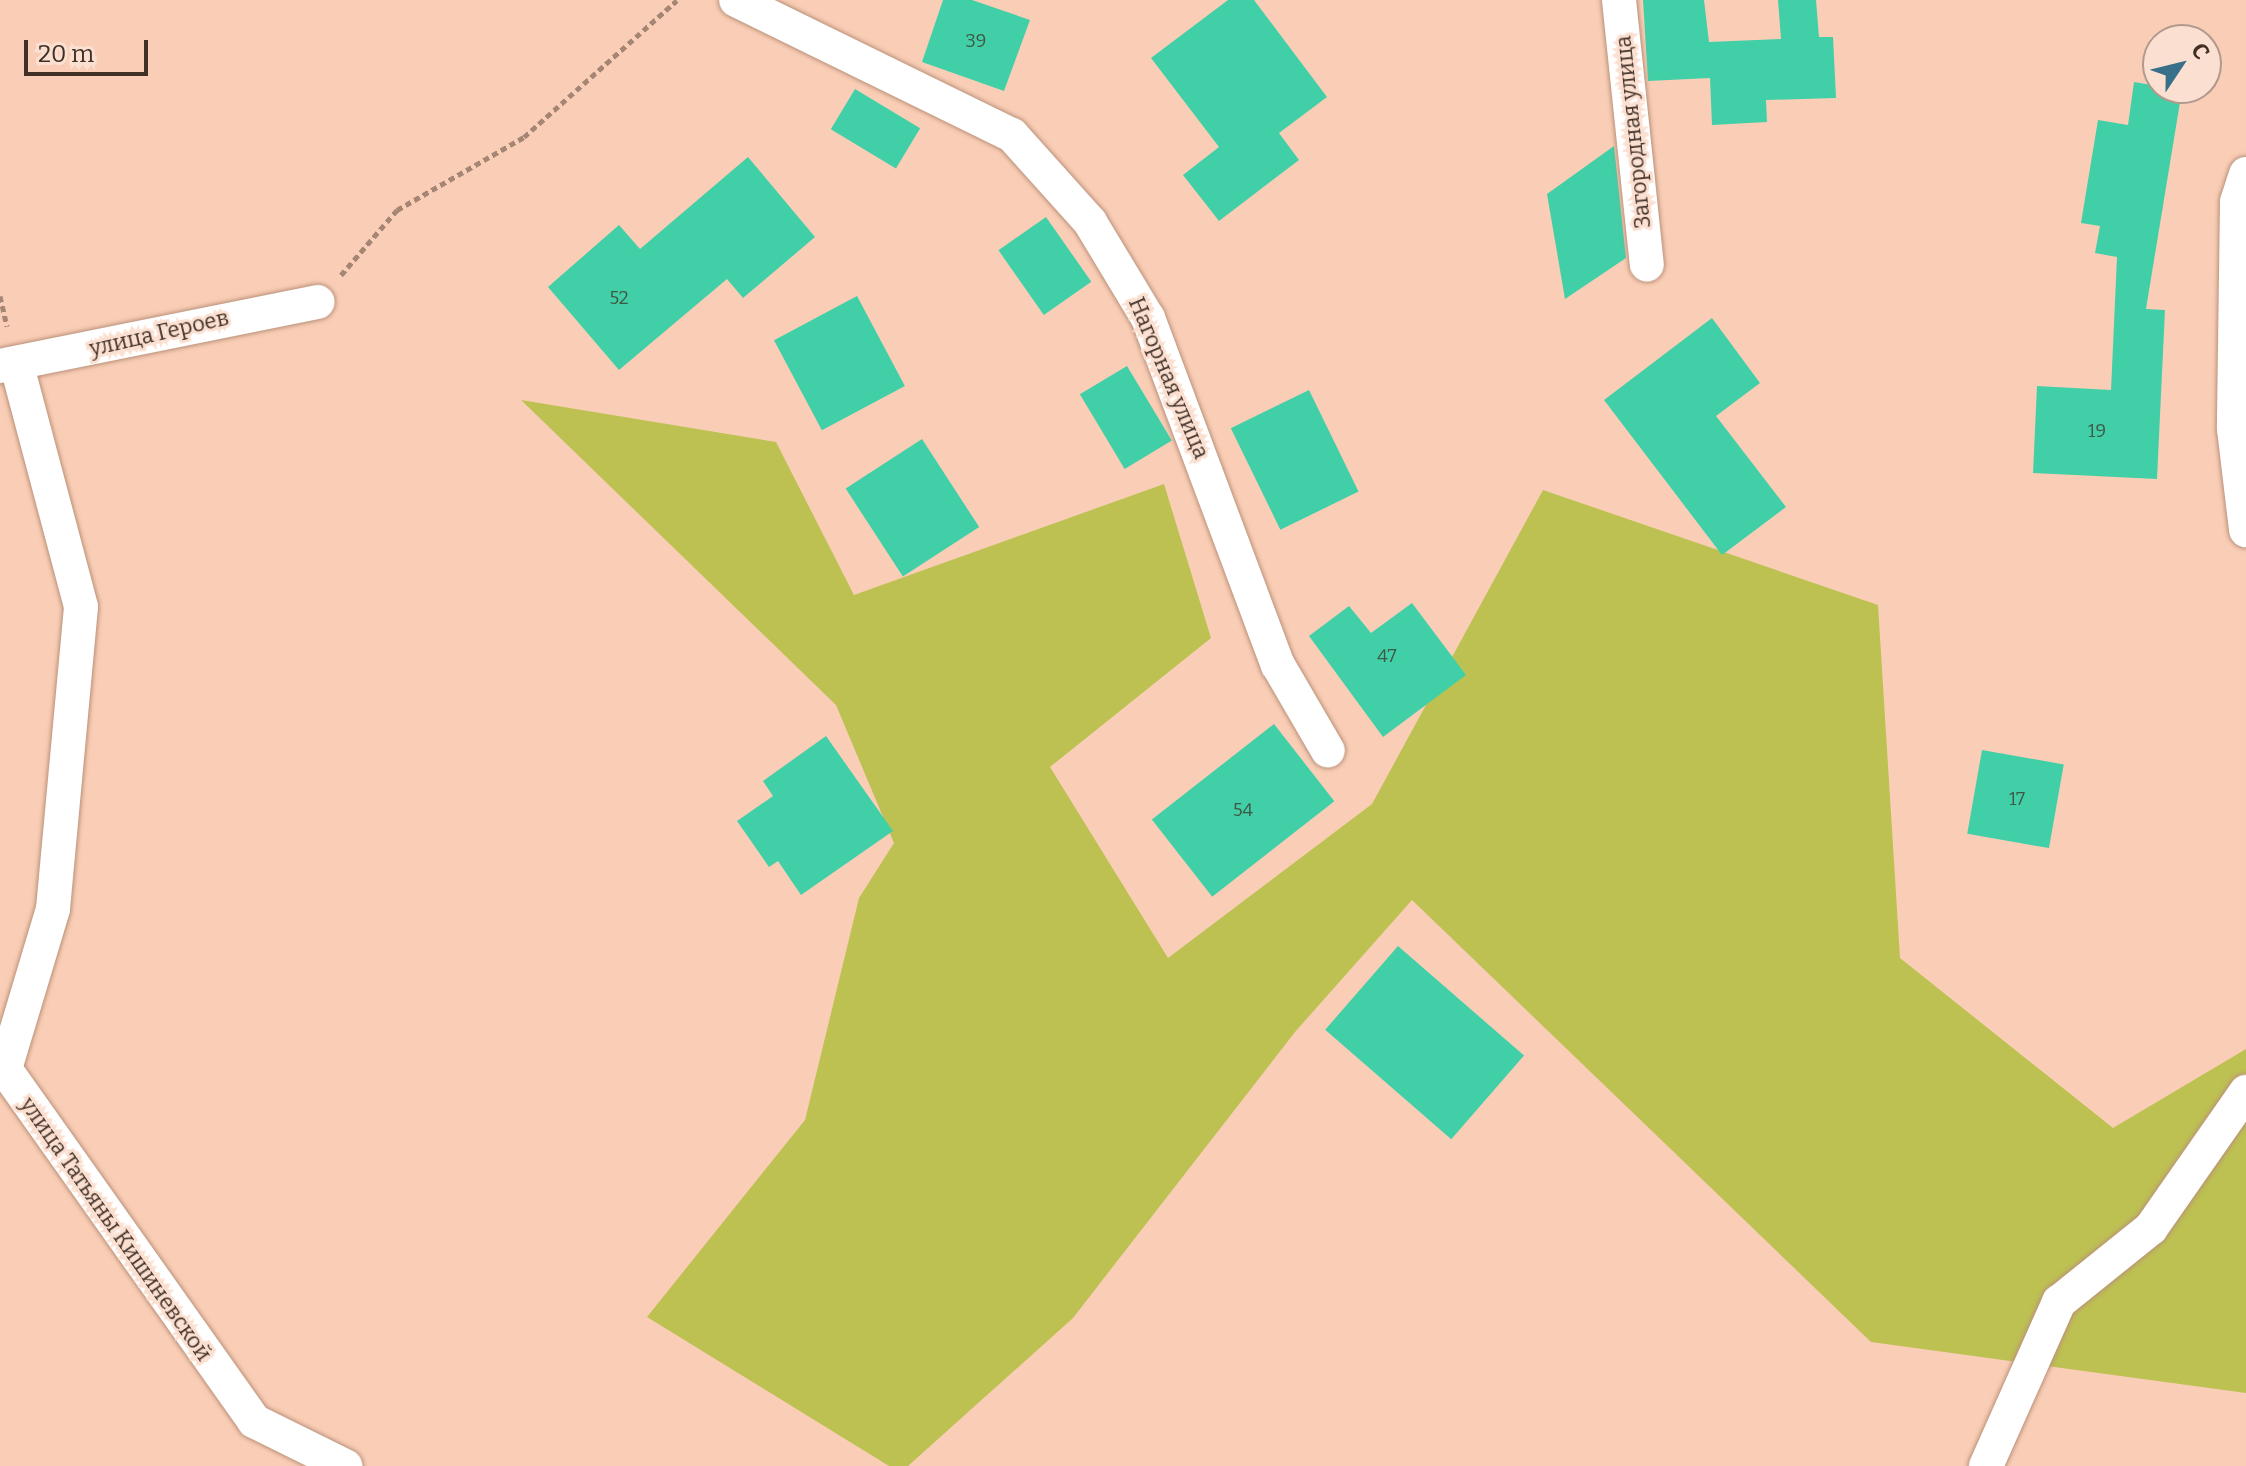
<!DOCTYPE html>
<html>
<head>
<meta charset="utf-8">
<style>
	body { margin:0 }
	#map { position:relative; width:2246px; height:1466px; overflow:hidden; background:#faceb6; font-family:Bitter,serif }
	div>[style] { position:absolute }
	.green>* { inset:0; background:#bdc152 }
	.building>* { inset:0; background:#41cfa8; transform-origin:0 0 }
	.path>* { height:5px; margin-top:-2.5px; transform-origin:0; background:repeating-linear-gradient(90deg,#a58574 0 6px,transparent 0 10px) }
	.roads { filter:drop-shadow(0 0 2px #ba917a) drop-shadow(0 0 2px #ba917a) }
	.minor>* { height:34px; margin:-17px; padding:0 17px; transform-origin:17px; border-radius:17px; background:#fff }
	span { translate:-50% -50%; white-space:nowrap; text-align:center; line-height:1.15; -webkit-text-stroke:6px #fbe0d1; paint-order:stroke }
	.number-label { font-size:18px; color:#415846 }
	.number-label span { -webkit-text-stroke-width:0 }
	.street-label { font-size:22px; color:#413026 }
	.north { position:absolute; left:2142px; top:24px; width:80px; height:80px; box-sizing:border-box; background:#fbe0d1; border:2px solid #b19a8d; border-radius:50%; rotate:55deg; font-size:22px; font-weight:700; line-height:32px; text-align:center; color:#413026 }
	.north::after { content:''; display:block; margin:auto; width:28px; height:36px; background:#38708a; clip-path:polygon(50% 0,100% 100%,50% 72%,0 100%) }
	.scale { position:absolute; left:24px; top:40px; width:124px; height:36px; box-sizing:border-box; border:4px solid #413026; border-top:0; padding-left:10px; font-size:24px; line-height:28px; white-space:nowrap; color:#413026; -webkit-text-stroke:6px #fbe0d1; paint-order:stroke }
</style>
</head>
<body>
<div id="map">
	<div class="green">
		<div style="clip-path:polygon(521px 400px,776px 442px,854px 595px,1164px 484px,1211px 638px,1050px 767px,1168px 958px,1372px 804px,1543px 490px,1878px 605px,1900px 958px,2113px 1128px,2246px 1049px,2246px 1393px,1871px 1342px,1412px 900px,1295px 1032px,1073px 1318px,908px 1466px,889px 1466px,647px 1317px,805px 1120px,859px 898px,894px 843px,836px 705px)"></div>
	</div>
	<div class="building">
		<div style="clip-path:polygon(943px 0,972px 0,1030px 20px,1004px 91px,922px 62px)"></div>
		<div style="clip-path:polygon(1228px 0,1254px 0,1327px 97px,1279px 133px,1299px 160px,1219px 221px,1183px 175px,1219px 147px,1151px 58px)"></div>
		<div style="clip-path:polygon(1643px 0,1704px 0,1709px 42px,1781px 39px,1778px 0,1816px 0,1819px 37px,1833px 37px,1836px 98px,1766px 100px,1767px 122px,1712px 125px,1710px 78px,1648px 81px)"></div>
		<div style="clip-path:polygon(2134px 82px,2182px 90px,2146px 309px,2165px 310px,2157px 479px,2033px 473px,2037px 386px,2111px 390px,2117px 257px,2095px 253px,2100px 226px,2081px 223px,2098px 120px,2128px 125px)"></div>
		<div style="left:855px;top:89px;width:76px;height:47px;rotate:31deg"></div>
		<div style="clip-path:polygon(1614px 146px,1626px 258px,1565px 299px,1547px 194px)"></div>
		<div style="clip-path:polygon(748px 157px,815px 237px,743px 298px,727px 279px,619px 370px,548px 287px,619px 225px,640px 249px)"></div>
		<div style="left:1046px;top:217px;width:79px;height:58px;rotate:55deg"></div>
		<div style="left:857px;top:296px;width:102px;height:94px;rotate:62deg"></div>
		<div style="clip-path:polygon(1712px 318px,1760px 383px,1716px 416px,1786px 507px,1722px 555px,1604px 400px)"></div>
		<div style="left:1127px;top:366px;width:87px;height:55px;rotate:59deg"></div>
		<div style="left:1309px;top:390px;width:113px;height:87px;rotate:64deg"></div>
		<div style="left:922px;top:439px;width:105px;height:91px;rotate:57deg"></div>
		<div style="clip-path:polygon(1412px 603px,1466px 675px,1383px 737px,1309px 636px,1349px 606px,1371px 633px)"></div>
		<div style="left:1274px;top:724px;width:98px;height:155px;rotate:52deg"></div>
		<div style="clip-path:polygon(826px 736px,893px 831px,801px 895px,778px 861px,769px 867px,737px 821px,773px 796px,763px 781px)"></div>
		<div style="left:1982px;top:750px;width:83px;height:85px;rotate:10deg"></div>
		<div style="left:1398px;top:946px;width:167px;height:111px;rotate:41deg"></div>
	</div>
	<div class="path">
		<div style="left:341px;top:275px;width:86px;rotate:-49.3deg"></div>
		<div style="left:397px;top:210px;width:146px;rotate:-29.9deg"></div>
		<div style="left:524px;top:137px;width:205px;rotate:-41.8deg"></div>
		<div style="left:0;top:296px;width:31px;rotate:77deg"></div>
	</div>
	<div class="roads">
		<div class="minor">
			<div style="left:736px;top:0;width:307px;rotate:26.1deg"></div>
			<div style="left:1012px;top:135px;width:117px;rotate:48.1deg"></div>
			<div style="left:1090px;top:222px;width:112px;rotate:58.9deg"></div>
			<div style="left:1148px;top:318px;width:371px;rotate:69.5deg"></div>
			<div style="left:1278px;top:665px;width:99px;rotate:59.8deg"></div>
			<div style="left:1619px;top:0;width:266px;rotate:84deg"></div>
			<div style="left:2246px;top:174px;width:29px;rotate:108deg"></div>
			<div style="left:2237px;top:202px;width:227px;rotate:90.8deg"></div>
			<div style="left:2234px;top:429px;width:102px;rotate:83.2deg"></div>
			<div style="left:0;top:366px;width:324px;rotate:-11.4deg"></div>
			<div style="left:17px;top:366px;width:249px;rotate:75.1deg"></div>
			<div style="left:81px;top:607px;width:303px;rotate:95.3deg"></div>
			<div style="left:53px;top:909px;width:167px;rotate:106.7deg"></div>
			<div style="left:5px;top:1069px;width:431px;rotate:54.7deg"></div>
			<div style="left:254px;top:1421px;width:102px;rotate:26.3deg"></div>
			<div style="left:1986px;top:1466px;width:180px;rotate:-66deg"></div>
			<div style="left:2059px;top:1302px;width:118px;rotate:-38.8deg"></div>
			<div style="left:2151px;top:1228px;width:166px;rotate:-55.1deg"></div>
		</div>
	</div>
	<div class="number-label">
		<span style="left:976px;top:41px">39</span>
		<span style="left:619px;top:298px">52</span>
		<span style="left:2097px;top:431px">19</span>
		<span style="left:1387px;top:656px">47</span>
		<span style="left:2017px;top:799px">17</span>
		<span style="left:1243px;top:810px">54</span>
	</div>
	<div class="street-label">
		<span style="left:1633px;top:132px;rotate:-96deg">Загородная улица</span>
		<span style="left:159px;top:333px;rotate:-13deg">улица Героев</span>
		<span style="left:1169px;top:378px;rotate:67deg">Нагорная улица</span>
		<span style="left:116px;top:1229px;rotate:55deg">улица Татьяны Кишиневской</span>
	</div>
	<div class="north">С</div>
	<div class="scale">20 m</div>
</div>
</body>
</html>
